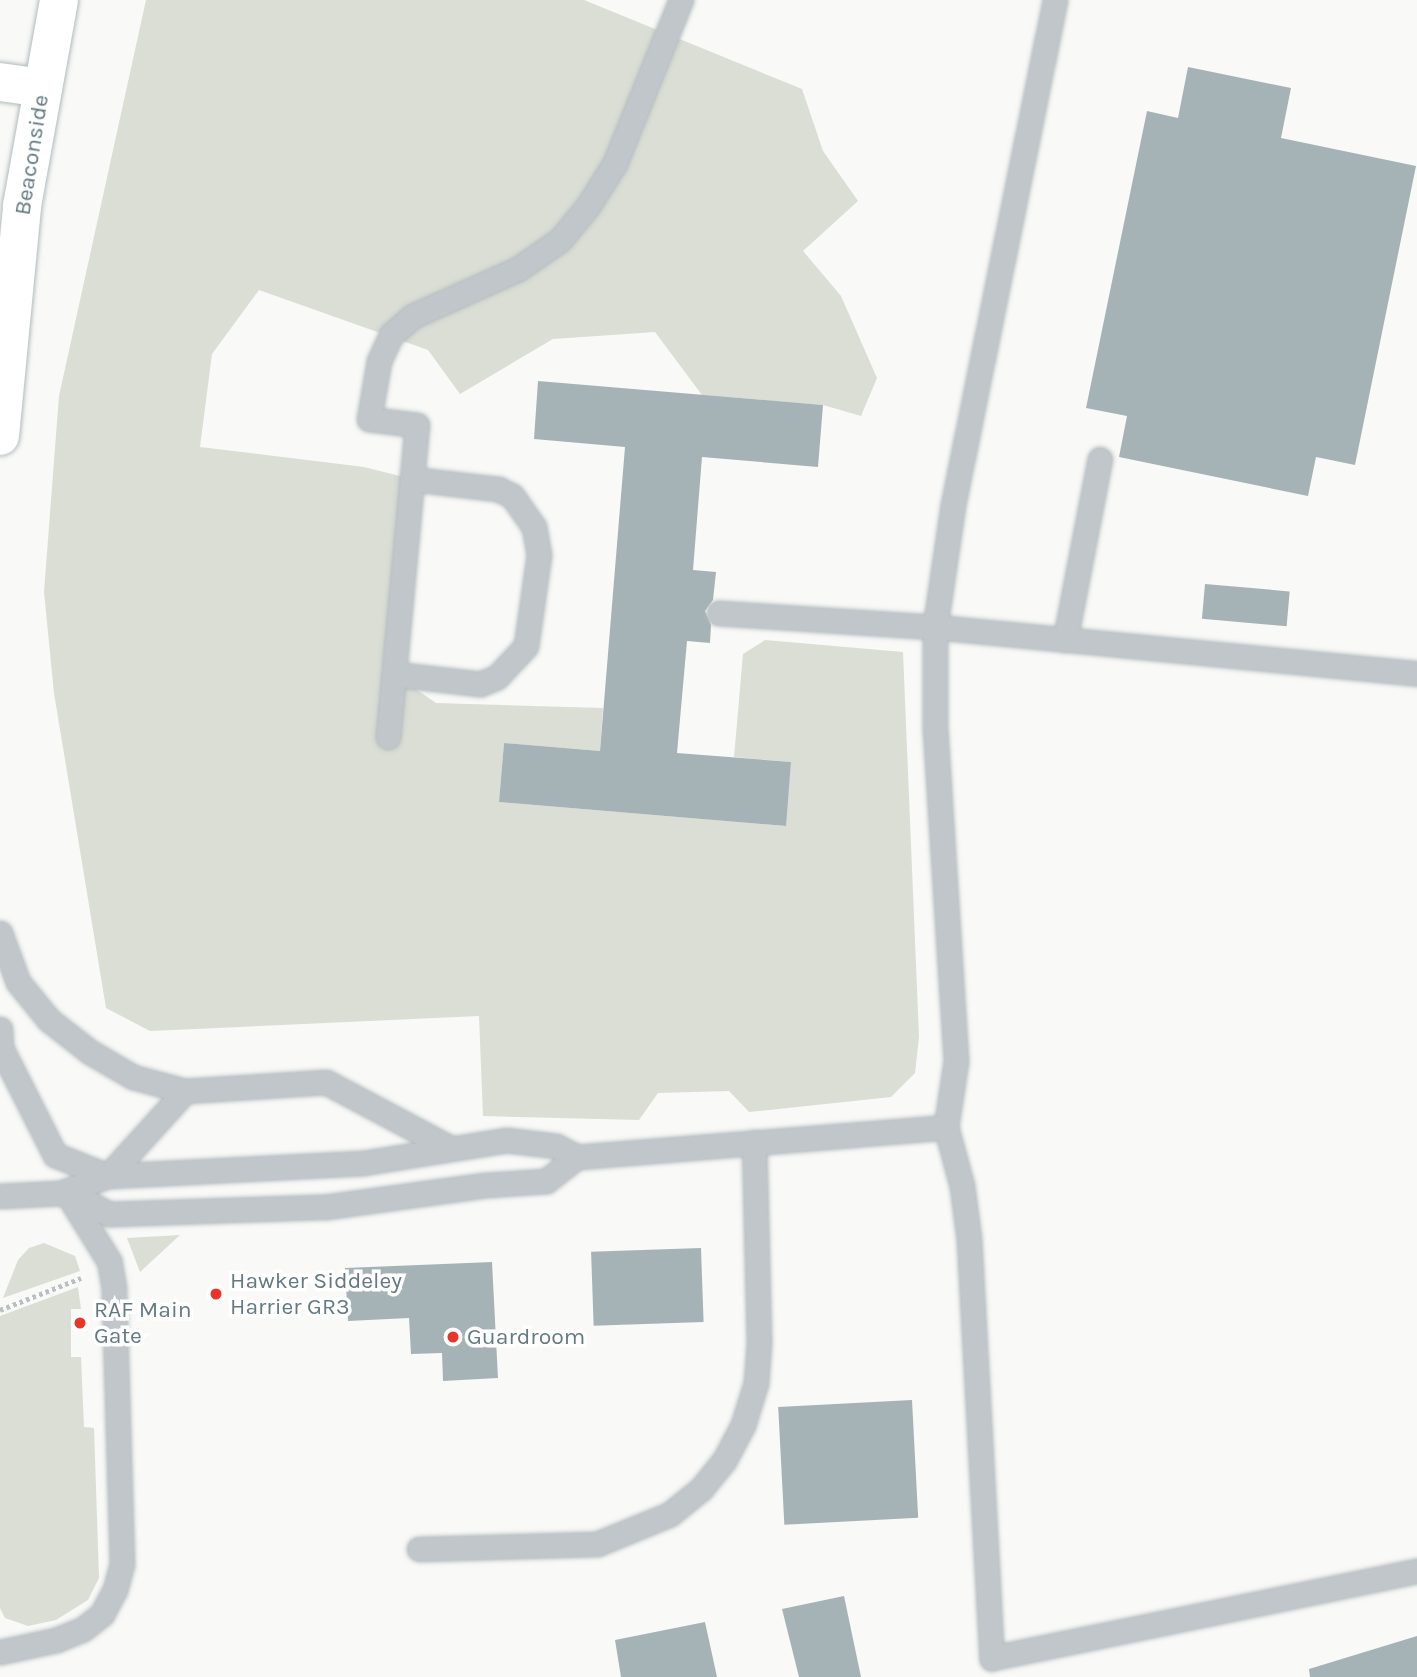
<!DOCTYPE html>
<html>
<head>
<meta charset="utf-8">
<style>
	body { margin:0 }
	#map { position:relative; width:1417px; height:1677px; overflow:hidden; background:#f9f9f7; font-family:Karla,sans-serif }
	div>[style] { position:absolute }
	.green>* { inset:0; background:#daded5 }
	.building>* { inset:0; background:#a6b3b6; transform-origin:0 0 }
	.path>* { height:4.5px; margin-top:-2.25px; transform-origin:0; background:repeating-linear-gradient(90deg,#babfc1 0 3.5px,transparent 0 7px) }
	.roads { filter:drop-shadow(0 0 2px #b2bbbe) drop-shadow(0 0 2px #b2bbbe) }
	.lane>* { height:23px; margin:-11.5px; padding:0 11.5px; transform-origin:11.5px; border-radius:11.5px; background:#c0c6c9 }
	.secondary>* { height:38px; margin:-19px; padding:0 19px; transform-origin:19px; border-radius:19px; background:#fff }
	.highway>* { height:38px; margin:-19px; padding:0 19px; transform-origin:19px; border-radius:19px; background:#fff }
	.dots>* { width:19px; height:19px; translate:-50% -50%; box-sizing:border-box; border:4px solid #fff; border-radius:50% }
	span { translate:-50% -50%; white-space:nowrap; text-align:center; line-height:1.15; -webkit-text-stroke:7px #fff; paint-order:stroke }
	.street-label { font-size:23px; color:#637a82 }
	.poi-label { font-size:23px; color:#637a82 }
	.left { translate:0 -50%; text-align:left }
</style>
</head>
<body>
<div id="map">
	<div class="green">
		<div style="clip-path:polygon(146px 0,584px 0,802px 89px,823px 151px,858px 201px,803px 251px,841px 296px,877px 378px,861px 416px,823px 405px,702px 395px,655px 332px,553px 339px,460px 394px,428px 350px,259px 290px,212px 354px,200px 447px,364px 467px,412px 479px,394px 674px,436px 703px,603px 708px,600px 751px,504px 743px,499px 802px,785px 826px,791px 762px,734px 757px,743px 654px,765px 640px,903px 652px,919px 1037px,915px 1073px,891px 1097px,749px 1112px,729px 1091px,658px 1093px,639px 1120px,483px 1116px,479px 1016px,150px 1031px,106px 1008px,54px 693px,44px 592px,59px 396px)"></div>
		<div style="clip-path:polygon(180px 1235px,140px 1272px,127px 1238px)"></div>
		<div style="clip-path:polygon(44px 1243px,75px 1256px,80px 1271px,3px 1298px,18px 1260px,29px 1248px)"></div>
		<div style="clip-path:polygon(78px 1287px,81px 1309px,71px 1309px,71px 1357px,81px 1357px,84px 1427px,94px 1428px,99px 1578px,88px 1600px,56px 1620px,28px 1626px,5px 1618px,0 1608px,0 1316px)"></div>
	</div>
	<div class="building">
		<div style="clip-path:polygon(1188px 67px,1291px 88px,1281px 138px,1416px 166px,1355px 465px,1316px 457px,1308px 496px,1119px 457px,1127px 416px,1086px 408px,1147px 111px,1178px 118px)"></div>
		<div style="clip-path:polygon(538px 381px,823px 405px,818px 467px,702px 457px,693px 570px,716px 572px,713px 600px,705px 611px,711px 625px,710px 643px,687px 641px,677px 753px,791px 762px,786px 826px,499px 802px,504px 743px,600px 751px,625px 447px,534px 439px)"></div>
		<div style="left:1205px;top:584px;width:85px;height:35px;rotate:5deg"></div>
		<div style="left:701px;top:1248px;width:74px;height:110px;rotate:88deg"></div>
		<div style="clip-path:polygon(492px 1262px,498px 1378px,443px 1381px,442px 1353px,411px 1354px,409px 1318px,348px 1321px,345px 1268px)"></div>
		<div style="left:912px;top:1400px;width:118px;height:134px;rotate:87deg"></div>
		<div style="clip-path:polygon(844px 1596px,861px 1677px,799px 1677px,782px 1609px)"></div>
		<div style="clip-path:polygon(705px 1622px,717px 1677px,621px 1677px,615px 1640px)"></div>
		<div style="clip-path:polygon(1417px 1636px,1417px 1677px,1310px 1677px,1309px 1669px)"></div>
	</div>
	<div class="path">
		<div style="left:0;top:1310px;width:87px;rotate:-21.6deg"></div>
	</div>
	<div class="roads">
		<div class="lane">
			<div style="left:719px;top:613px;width:216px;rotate:3.7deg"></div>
			<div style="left:935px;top:627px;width:484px;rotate:5.5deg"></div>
			<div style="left:1065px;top:640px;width:184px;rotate:-79.1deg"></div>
			<div style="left:394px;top:674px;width:87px;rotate:6.6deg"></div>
			<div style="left:480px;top:684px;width:18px;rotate:-22deg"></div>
			<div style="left:497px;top:677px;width:42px;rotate:-46.9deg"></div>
			<div style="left:526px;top:646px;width:92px;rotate:-81.9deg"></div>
			<div style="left:539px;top:555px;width:28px;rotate:-100deg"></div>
			<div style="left:534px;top:527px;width:38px;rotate:-125deg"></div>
			<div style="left:512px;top:496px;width:16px;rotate:-153deg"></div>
			<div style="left:498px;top:489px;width:87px;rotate:-173.4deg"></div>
			<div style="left:388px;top:737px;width:313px;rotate:-84.7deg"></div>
			<div style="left:417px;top:425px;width:48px;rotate:-172.9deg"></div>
			<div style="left:369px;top:419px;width:59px;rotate:-80.2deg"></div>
			<div style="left:379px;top:361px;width:29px;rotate:-65deg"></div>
			<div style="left:391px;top:335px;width:29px;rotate:-41deg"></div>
			<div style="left:413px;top:316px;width:115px;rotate:-24.1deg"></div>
			<div style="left:518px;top:269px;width:51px;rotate:-34.6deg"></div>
			<div style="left:560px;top:240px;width:44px;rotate:-50.5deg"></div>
			<div style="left:588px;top:206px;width:51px;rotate:-57.9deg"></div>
			<div style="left:615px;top:163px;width:176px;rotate:-68deg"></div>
			<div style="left:0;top:933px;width:52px;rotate:69.8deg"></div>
			<div style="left:18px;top:982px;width:49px;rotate:50.8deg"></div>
			<div style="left:49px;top:1020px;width:52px;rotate:38deg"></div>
			<div style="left:90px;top:1052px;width:50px;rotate:30.2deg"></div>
			<div style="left:133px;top:1077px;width:54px;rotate:15.1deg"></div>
			<div style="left:185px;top:1091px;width:141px;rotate:-3.7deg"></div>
			<div style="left:326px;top:1082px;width:140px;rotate:28deg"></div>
			<div style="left:0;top:1029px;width:19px;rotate:87deg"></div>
			<div style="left:1px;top:1048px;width:120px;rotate:63.2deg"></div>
			<div style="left:55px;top:1155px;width:57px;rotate:21.6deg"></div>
			<div style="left:108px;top:1176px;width:115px;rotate:-47.8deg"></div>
			<div style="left:946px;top:1127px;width:67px;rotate:-81.4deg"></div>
			<div style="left:956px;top:1061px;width:332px;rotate:-93.6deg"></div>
			<div style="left:935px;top:730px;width:103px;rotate:-90deg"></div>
			<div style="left:935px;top:627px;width:123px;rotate:-81.6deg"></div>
			<div style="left:953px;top:505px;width:515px;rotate:-78.58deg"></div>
			<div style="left:66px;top:1191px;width:49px;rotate:28.1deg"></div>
			<div style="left:109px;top:1214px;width:216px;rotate:-1.9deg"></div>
			<div style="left:325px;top:1207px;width:162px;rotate:-7.8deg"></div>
			<div style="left:486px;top:1185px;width:60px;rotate:-3.8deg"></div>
			<div style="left:546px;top:1181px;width:39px;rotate:-38deg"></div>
			<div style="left:577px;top:1157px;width:370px;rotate:-4.6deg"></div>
			<div style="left:946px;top:1127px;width:61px;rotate:74.8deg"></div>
			<div style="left:962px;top:1186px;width:53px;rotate:82.5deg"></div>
			<div style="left:969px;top:1239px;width:420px;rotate:86.9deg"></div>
			<div style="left:992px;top:1658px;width:434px;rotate:-11.6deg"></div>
			<div style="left:0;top:1196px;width:60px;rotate:-2.9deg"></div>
			<div style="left:60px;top:1193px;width:51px;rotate:-19.5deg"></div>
			<div style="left:108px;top:1176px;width:255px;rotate:-2.9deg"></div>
			<div style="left:363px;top:1163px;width:145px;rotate:-9.1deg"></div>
			<div style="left:506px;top:1140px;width:50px;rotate:6.8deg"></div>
			<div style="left:556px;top:1146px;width:24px;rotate:28deg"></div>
			<div style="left:419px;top:1549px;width:178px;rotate:-1.6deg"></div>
			<div style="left:597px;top:1544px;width:79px;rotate:-22.3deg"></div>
			<div style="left:670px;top:1514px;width:40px;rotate:-39deg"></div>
			<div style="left:701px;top:1489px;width:36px;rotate:-51deg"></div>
			<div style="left:724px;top:1461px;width:41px;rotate:-62.2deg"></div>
			<div style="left:743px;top:1425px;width:44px;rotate:-72.8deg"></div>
			<div style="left:756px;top:1383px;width:40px;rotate:-85.7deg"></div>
			<div style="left:759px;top:1343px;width:201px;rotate:-91.4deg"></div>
			<div style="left:0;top:1652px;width:57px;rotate:-12.1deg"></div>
			<div style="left:56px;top:1640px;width:29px;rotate:-22deg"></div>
			<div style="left:83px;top:1629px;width:24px;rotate:-38deg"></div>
			<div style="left:102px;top:1614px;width:27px;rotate:-62deg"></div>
			<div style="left:115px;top:1590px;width:27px;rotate:-75deg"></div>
			<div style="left:122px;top:1564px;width:276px;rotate:-91.7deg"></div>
			<div style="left:114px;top:1288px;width:27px;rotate:-100deg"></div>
			<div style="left:109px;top:1261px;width:78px;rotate:-121.8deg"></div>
		</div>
		<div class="secondary">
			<div style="left:0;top:82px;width:43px;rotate:7.9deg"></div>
		</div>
		<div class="highway">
			<div style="left:0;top:436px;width:231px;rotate:-84.5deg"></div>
			<div style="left:22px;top:206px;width:209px;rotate:-79.8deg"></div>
		</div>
	</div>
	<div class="dots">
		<div style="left:216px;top:1294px;background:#e83528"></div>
		<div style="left:80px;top:1323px;background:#e83528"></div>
		<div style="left:453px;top:1337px;background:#e83528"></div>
	</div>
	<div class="street-label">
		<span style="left:32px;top:155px;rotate:-81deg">Beaconside</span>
	</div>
	<div class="poi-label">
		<span class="left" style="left:230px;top:1294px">Hawker Siddeley<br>Harrier GR3</span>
		<span class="left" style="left:94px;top:1323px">RAF Main<br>Gate</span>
		<span class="left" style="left:467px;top:1337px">Guardroom</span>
	</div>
</div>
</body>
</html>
